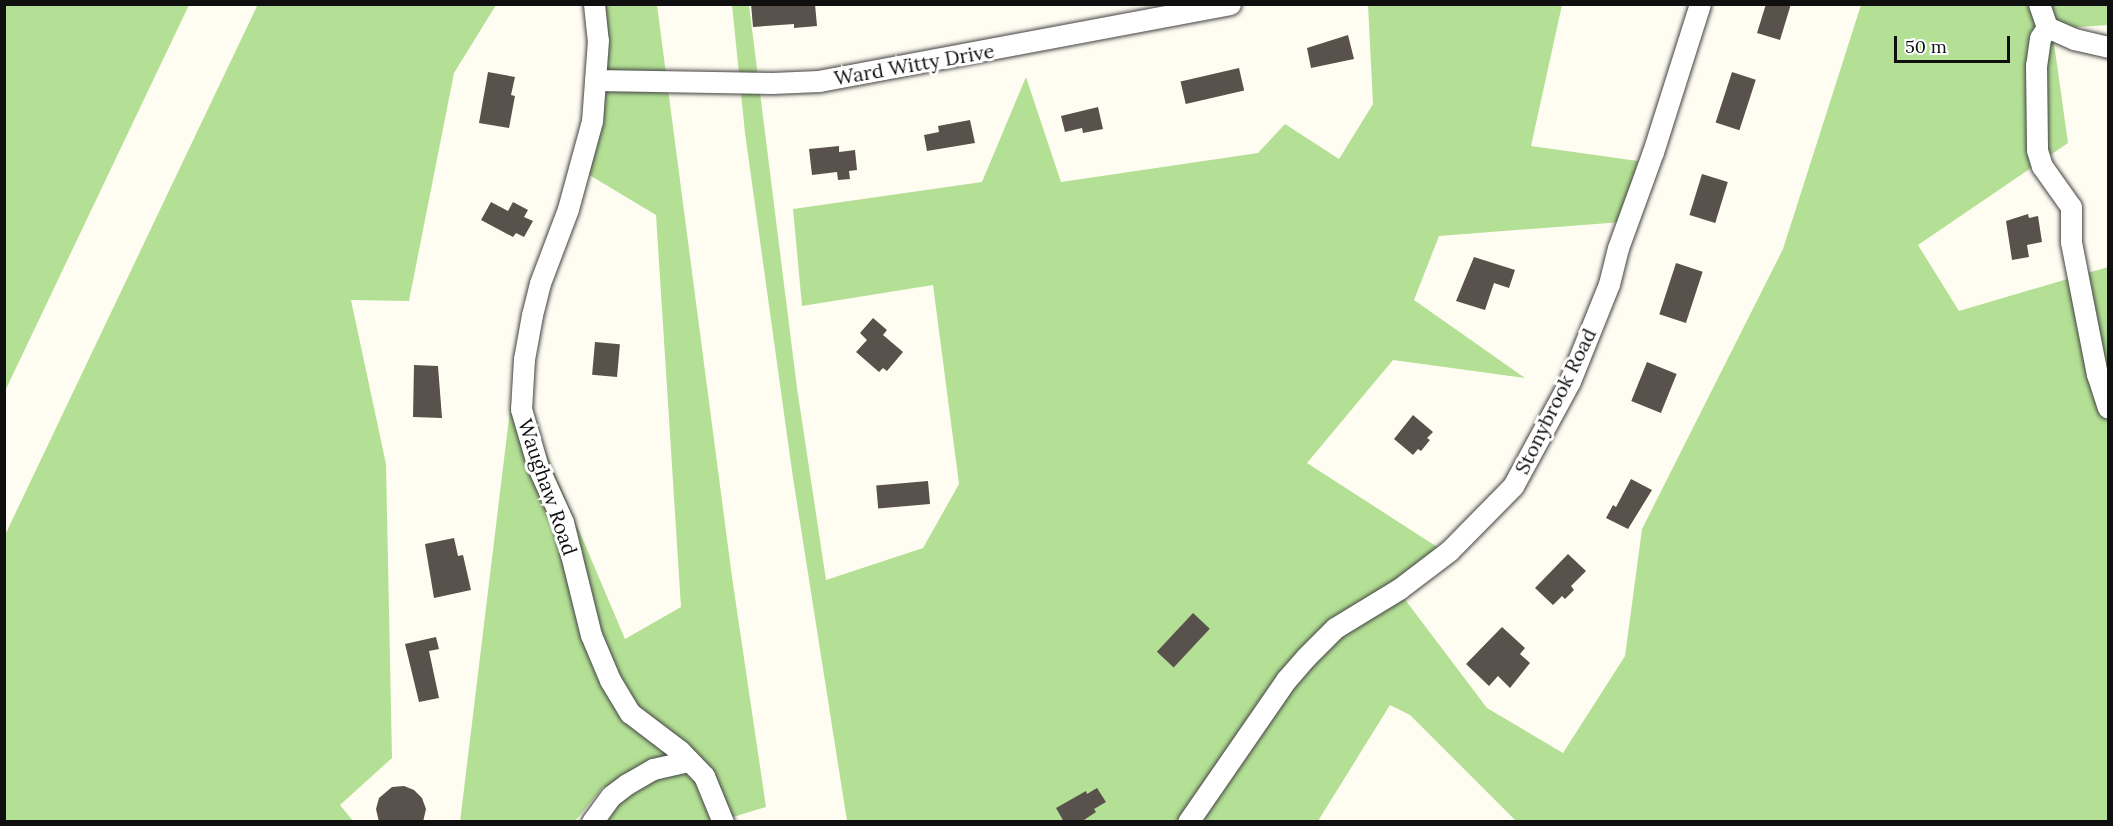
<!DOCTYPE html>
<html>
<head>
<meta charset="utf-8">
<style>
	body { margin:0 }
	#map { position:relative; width:2113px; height:826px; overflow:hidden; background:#fffdf2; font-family:Lora,serif }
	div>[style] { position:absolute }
	.forest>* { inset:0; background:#b4e095 }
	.building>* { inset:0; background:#59514b; transform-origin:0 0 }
	.roads { filter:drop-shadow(0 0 2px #424242) drop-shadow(0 0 2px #424242) }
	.minor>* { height:21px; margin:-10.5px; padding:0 10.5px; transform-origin:10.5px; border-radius:10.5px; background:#fff }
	span { translate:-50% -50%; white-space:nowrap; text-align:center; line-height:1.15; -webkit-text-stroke:6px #fff; paint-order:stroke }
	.street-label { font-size:20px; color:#0f0f0f }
	.frame { position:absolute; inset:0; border:6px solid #0f0f0f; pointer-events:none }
	.scale { position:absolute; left:1894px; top:36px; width:116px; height:27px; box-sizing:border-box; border:3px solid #0f0f0f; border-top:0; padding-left:8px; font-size:18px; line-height:21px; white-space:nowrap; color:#0f0f0f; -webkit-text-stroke:4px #fff; paint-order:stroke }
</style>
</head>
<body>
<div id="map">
	<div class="forest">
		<div style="clip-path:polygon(5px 4px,189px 5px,5px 391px,4px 5px)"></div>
		<div style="clip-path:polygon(258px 4px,496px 5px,454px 73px,409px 301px,351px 300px,386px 464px,392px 758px,340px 805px,353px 821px,5px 821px,5px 535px)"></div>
		<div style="clip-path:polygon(592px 5px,657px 5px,732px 577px,766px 807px,720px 821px,607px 821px,604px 786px,575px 821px,460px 822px,514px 377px,625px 639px,681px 607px,656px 215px,581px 170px)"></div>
		<div style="clip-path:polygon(732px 5px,749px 5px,797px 388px,826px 580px,923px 548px,959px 484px,933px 285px,802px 306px,793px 209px,982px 182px,1026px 77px,1061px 182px,1258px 153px,1285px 124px,1339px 159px,1373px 104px,1368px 5px,1562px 5px,1531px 146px,1638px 161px,1622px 222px,1439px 236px,1414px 300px,1525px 378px,1393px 360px,1307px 463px,1445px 552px,1397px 589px,1487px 708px,1563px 753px,1625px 656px,1642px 529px,1783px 249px,1861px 5px,2108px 5px,2108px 25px,2052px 29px,2068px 143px,1918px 245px,1959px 311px,2108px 267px,2108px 821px,1516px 821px,1410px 715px,1390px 705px,1318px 821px,847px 821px,793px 478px,745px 133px)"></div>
	</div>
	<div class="building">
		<div style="clip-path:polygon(751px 4px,815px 4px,817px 26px,794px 28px,794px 24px,753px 27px)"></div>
		<div style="clip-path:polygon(1766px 4px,1791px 4px,1780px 40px,1757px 33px)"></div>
		<div style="clip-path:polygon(1348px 35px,1354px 59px,1311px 68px,1307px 48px)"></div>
		<div style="left:1239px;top:68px;width:23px;height:60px;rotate:77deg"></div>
		<div style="clip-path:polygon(488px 72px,515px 77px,511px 95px,515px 96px,509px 128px,479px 123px)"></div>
		<div style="left:1732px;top:72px;width:25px;height:53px;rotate:18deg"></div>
		<div style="clip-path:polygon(1098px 107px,1103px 129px,1083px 133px,1082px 128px,1065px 132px,1061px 116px)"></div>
		<div style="clip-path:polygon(970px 120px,975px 143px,927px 151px,924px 135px,939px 132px,938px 126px)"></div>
		<div style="clip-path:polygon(839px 146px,839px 152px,855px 150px,857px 170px,849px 171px,850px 179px,838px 180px,837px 172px,812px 175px,809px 149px)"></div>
		<div style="left:1702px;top:174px;width:27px;height:43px;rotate:17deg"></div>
		<div style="clip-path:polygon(491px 202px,508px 211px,513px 202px,528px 210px,524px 217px,533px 221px,524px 237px,516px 233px,513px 237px,481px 220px)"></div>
		<div style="clip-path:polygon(2028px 214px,2029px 218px,2038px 216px,2042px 242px,2027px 245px,2029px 257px,2012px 260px,2006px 221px)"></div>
		<div style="clip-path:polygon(1474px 257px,1515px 270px,1509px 288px,1494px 283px,1485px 310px,1456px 301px)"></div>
		<div style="left:1676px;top:263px;width:28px;height:54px;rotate:18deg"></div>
		<div style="clip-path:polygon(873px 318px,887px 330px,883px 335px,903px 352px,887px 371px,883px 368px,879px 372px,856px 352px,867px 340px,860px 333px)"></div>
		<div style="left:595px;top:342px;width:25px;height:33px;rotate:5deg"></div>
		<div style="left:1647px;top:362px;width:32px;height:42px;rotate:22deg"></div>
		<div style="clip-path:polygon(414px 365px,438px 366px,442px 418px,413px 417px)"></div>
		<div style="clip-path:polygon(1413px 415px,1433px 432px,1427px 438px,1430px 440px,1421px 451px,1418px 449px,1413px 455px,1394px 439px)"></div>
		<div style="clip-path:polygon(1631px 479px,1652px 490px,1628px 529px,1606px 518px,1613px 505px,1616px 507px)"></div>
		<div style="left:928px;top:481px;width:23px;height:52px;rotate:85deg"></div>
		<div style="clip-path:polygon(454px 538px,458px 556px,463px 555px,471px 590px,434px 598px,425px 544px)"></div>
		<div style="clip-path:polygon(1568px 554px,1586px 571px,1571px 586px,1574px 590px,1565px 599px,1562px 596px,1553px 605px,1535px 588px)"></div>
		<div style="left:1193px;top:613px;width:23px;height:53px;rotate:43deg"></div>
		<div style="clip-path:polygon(1502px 627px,1525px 648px,1520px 654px,1530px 663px,1510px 688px,1498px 676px,1489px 686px,1466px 664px)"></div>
		<div style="clip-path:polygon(436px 637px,439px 649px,429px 651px,439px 698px,419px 702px,405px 644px)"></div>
		<div style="clip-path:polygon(404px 786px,414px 790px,422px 798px,426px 809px,423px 822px,379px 822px,376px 809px,379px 798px,392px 787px)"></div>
		<div style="clip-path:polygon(1097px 788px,1106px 802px,1094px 809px,1096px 812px,1081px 822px,1064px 822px,1056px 808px,1086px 791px,1087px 794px)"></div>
	</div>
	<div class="roads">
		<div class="minor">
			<div style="left:594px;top:4px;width:36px;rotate:84deg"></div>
			<div style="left:598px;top:40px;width:81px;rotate:94.2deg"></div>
			<div style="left:592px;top:121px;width:91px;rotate:105.3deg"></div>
			<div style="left:568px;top:209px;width:79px;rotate:110.7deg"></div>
			<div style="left:540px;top:283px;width:33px;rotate:104deg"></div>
			<div style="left:532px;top:315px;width:45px;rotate:100.3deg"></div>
			<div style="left:524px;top:359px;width:50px;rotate:93.4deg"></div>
			<div style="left:521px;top:409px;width:60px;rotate:73.7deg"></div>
			<div style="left:538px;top:467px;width:60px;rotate:65.6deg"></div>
			<div style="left:563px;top:522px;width:116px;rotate:76.1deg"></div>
			<div style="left:591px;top:635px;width:49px;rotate:67.1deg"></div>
			<div style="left:610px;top:680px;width:39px;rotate:59deg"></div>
			<div style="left:630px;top:713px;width:63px;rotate:37.2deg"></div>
			<div style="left:680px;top:751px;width:35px;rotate:46deg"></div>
			<div style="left:704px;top:776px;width:50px;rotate:67.6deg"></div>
			<div style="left:2039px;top:4px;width:24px;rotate:71deg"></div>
			<div style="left:2047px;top:27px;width:30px;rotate:24deg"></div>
			<div style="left:2074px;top:39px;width:35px;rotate:13deg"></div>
			<div style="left:2047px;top:27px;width:13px;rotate:122deg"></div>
			<div style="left:2040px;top:38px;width:27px;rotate:98deg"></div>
			<div style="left:2036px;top:65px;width:85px;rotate:89.3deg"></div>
			<div style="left:2037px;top:150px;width:17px;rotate:73deg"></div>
			<div style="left:2042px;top:166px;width:50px;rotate:54.7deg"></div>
			<div style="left:2071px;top:207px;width:35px;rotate:90deg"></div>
			<div style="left:2071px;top:242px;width:135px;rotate:78.9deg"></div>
			<div style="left:2097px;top:374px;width:35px;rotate:72deg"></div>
			<div style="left:595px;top:80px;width:177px;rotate:1deg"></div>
			<div style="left:772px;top:83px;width:47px;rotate:-2.4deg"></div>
			<div style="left:819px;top:81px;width:418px;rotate:-10.6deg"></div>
			<div style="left:592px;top:822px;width:32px;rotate:-54deg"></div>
			<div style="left:611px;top:796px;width:20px;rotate:-37deg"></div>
			<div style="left:627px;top:784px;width:30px;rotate:-30deg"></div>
			<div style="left:653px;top:769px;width:37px;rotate:-13deg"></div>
			<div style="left:1188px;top:822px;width:173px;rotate:-55.4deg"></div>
			<div style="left:1286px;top:680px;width:30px;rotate:-49deg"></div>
			<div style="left:1306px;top:657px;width:41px;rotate:-45deg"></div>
			<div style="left:1335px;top:628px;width:75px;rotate:-31.4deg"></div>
			<div style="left:1399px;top:589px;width:63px;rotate:-37.2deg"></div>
			<div style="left:1449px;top:551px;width:91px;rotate:-45.4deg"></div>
			<div style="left:1513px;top:486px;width:119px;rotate:-61.5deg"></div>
			<div style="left:1570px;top:381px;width:105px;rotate:-68.1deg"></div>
			<div style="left:1609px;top:284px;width:37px;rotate:-76deg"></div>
			<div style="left:1618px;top:248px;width:102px;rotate:-70deg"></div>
			<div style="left:1653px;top:152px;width:155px;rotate:-72.4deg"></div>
		</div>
	</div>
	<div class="street-label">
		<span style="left:914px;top:64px;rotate:-10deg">Ward Witty Drive</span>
		<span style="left:1555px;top:401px;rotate:-64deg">Stonybrook Road</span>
		<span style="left:548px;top:487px;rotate:71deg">Waughaw Road</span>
	</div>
	<div class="frame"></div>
	<div class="scale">50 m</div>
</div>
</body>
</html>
